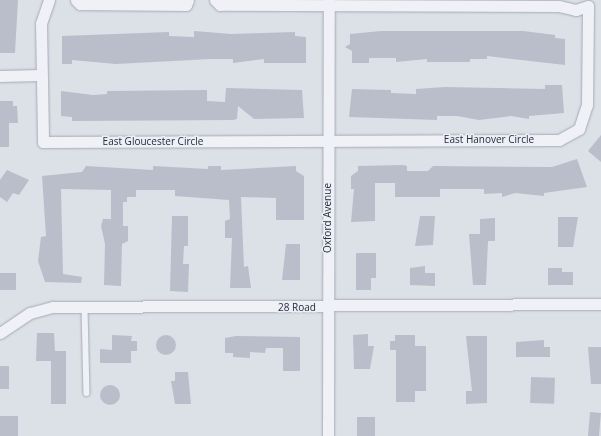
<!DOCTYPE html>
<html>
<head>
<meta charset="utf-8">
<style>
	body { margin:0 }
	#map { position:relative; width:601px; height:436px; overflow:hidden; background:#dce0e7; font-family:"Open Sans",sans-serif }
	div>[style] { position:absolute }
	.building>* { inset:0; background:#babeca; transform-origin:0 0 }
	.round { border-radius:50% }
	.roads { filter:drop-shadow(0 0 1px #a5aab4) drop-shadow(0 0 1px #a5aab4) }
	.lane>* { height:5.5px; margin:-2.75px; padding:0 2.75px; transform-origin:2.75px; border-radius:2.75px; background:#eff1f6 }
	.street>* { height:11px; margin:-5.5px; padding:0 5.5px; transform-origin:5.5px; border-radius:5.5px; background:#eff1f6 }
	span { translate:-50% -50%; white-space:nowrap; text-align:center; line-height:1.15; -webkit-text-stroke:3px #eceff5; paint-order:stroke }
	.street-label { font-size:10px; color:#252c3e }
</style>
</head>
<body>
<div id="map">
	<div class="building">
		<div style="clip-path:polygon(0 0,18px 0,15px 53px,0 53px)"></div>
		<div style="clip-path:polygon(194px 31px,231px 34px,295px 32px,295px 36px,306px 37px,306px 63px,264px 63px,264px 59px,233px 63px,233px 59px,211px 59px,116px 64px,72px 60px,72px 64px,62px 64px,62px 36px,169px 32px,169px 36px,194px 37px)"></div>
		<div style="clip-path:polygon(381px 31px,523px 31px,555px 35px,555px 38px,565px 39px,565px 65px,487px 56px,487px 59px,470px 59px,470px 62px,427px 62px,427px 59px,396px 62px,396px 58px,369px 58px,369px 63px,352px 63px,352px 51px,345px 47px,350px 44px,350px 34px)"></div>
		<div style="clip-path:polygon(545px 85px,562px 85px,564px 113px,529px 116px,529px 119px,511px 116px,479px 120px,457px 116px,437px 116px,437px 120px,349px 117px,352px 89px,391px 90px,391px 93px,416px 94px,416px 89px,445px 87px,545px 89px)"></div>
		<div style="clip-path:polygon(226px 88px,302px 90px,304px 118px,254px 119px,238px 106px,237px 119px,233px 120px,72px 121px,72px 117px,61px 116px,61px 91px,93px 95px,107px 94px,107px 91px,207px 90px,207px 101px,225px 102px)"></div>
		<div style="clip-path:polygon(0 101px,13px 101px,13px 106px,17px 106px,18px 123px,9px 123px,9px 147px,0 147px)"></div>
		<div style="clip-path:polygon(601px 135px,601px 162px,588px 151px)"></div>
		<div style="clip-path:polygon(577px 159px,587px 187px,544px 193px,544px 196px,515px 193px,502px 197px,502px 193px,484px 194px,484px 189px,440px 189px,440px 197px,395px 197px,395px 183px,375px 183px,375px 221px,351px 222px,354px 189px,351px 189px,351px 176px,358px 171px,358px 166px,403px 165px,407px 166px,407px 171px,428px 171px,433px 166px,552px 167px)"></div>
		<div style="clip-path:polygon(86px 166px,153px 170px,153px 166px,208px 169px,208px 166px,221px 166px,221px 170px,296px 166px,296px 171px,304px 176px,304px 220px,276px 220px,276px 198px,241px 197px,244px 267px,248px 266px,251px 288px,230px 288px,232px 238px,225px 238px,225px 221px,230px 219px,229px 200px,175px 196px,175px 190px,136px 190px,136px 197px,127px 197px,127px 202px,123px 202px,123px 226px,128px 226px,128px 241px,122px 244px,121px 286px,104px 285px,105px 244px,101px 226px,103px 219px,111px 219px,111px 190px,61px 189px,63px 274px,82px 277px,81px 283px,45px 282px,38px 261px,41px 237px,46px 236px,42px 176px,82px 172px)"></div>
		<div style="clip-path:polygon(7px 170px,29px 180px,19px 195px,13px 193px,7px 202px,0 197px,0 180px)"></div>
		<div style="clip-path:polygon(172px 216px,188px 216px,188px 246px,184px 246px,183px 264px,189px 264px,188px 292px,170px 291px)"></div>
		<div style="clip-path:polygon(420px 216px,435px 216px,433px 245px,415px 246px)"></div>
		<div style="clip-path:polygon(558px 217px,578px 217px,573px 247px,558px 247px)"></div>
		<div style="clip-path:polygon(495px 218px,495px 241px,488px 241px,486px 285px,473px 285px,469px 234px,480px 234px,480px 219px)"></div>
		<div style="clip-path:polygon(286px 244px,300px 244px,300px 280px,282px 280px)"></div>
		<div style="clip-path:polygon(356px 253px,376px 253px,376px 278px,371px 278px,371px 290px,356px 290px)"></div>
		<div style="clip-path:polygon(425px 266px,425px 273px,435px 273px,435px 286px,410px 285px,410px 268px)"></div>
		<div style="clip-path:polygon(548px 268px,562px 268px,562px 272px,573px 272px,573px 285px,548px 285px)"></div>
		<div style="left:0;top:273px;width:16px;height:17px"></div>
		<div style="clip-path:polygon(37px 333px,54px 333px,55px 351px,66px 351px,66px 404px,51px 404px,51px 361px,36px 361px)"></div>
		<div style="clip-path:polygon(368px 334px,368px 346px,374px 346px,370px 369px,354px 369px,353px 335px)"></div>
		<div style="clip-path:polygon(112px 335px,132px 336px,131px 341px,137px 341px,137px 351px,131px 351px,131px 363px,100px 363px,100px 349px,112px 350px)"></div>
		<div style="clip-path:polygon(395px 335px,415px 335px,415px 346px,426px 346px,426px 391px,415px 391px,415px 402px,396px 402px,396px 350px,390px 350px,390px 341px,395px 341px)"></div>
		<div class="round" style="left:156px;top:335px;width:20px;height:20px"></div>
		<div style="clip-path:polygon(236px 336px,300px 337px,300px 371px,283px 371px,283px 348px,266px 348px,265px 353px,250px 352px,250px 358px,233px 357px,233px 353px,225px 353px,225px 338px)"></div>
		<div style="clip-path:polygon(466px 336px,487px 336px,487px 403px,466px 404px,466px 391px,472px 391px)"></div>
		<div style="clip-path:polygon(544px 340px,544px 347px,550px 347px,550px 357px,516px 357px,516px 342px)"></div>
		<div style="clip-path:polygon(588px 347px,601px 347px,601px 384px,591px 384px)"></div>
		<div style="left:0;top:366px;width:9px;height:23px"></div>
		<div style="clip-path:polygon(175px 372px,188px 372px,191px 404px,175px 404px,171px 381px,175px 381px)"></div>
		<div style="left:531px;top:377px;width:24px;height:26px;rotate:2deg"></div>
		<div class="round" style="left:100px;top:385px;width:20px;height:20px"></div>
		<div style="left:590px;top:412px;width:11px;height:24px;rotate:5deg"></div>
		<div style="left:0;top:416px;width:18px;height:20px"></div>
		<div style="left:357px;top:417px;width:18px;height:19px"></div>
	</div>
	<div class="roads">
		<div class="lane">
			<div style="left:85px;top:308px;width:85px;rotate:88.7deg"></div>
		</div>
		<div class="street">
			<div style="left:49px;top:0;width:24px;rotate:109deg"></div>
			<div style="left:41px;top:23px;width:119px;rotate:89deg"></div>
			<div style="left:43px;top:142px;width:516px;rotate:-0.22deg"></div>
			<div style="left:559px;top:140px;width:23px;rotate:-29deg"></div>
			<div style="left:579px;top:129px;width:25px;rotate:-72deg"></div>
			<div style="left:587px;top:105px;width:99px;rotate:-89.4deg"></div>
			<div style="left:588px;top:6px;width:13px;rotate:162deg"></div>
			<div style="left:576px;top:10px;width:17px;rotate:-167deg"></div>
			<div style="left:559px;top:6px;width:339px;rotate:-179.8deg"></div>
			<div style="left:220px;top:5px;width:7px;rotate:-135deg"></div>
			<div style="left:76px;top:0;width:6px;rotate:45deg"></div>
			<div style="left:80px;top:4px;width:106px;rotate:0.5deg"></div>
			<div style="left:186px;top:5px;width:5px;rotate:-68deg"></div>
			<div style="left:0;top:76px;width:41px;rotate:-1.4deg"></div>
			<div style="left:0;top:333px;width:36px;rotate:-34deg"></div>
			<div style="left:30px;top:313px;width:24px;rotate:-15deg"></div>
			<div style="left:53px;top:307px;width:548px;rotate:-0.31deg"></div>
			<div style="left:328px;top:436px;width:436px;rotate:-89.9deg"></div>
		</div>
	</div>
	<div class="street-label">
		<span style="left:489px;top:140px">East Hanover Circle</span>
		<span style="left:153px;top:142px">East Gloucester Circle</span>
		<span style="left:328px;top:218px;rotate:-90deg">Oxford Avenue</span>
		<span style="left:297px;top:308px">28 Road</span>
	</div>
</div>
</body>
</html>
